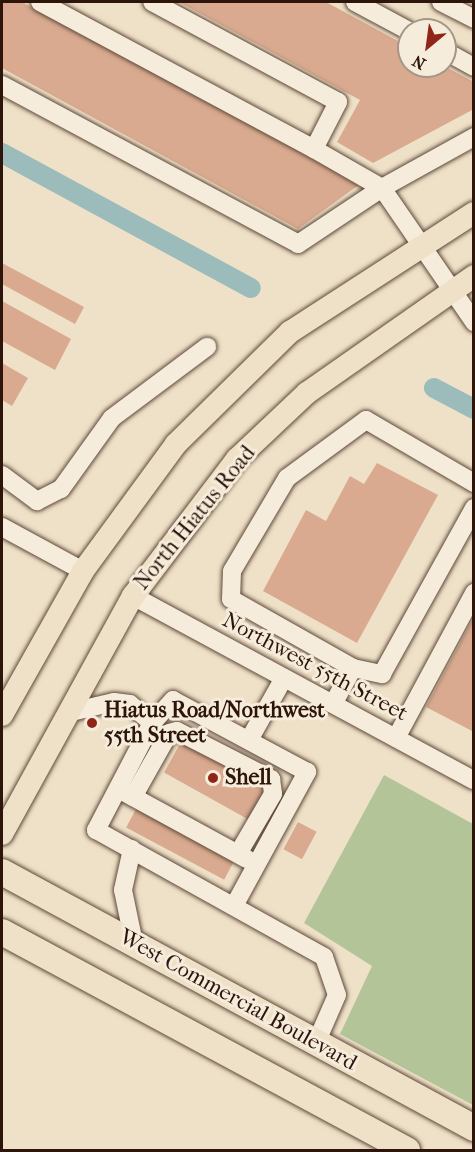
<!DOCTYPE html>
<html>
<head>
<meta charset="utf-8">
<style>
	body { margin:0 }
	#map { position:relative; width:475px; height:1152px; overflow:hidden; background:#efe1c7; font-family:"IM FELL French Canon",serif }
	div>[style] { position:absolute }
	.green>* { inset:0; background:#b4c499 }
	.canal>* { height:20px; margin:-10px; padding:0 10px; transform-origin:10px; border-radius:10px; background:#9bbcbb }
	.building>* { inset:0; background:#d9aa8f; transform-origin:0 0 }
	.roads { filter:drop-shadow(0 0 2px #5e483a) drop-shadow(0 0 2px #5e483a) }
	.minor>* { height:18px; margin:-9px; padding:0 9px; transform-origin:9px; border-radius:9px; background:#f5ecdb }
	.major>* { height:22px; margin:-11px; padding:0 11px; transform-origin:11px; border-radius:11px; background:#efe1c7 }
	.highway>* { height:26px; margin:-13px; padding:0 13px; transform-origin:13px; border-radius:13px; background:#efe1c7 }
	.dots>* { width:16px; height:16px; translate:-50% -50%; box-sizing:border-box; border:3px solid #f5ecdb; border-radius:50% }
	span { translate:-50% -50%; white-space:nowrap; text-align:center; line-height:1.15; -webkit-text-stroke:6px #f5ecdb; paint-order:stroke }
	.street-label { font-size:22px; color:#2d150b }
	.poi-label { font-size:22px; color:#2d150b; font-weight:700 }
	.left { translate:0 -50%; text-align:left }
	.frame { position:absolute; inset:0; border:3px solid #2d150b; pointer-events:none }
	.north { position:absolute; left:397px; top:18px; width:60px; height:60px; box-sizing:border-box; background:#f5ecdb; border:2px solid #a59688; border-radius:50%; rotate:209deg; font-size:16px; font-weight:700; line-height:24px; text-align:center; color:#2d150b }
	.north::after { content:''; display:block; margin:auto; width:21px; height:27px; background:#8f2418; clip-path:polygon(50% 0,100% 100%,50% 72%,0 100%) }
</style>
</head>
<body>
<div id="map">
	<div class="green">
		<div style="clip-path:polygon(384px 775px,473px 824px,473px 1105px,340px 1034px,372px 966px,304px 923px)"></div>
	</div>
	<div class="canal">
		<div style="left:2px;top:153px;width:283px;rotate:28.5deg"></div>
		<div style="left:434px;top:388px;width:45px;rotate:27.7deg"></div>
	</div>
	<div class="building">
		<div style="clip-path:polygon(2px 2px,22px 2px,360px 184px,298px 229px,2px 68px)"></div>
		<div style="clip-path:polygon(179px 2px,326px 2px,409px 47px,409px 66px,444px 66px,474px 82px,474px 109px,373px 163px,337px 142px,360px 100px)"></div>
		<div style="clip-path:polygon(2px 263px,84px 307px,75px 324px,2px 284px)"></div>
		<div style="clip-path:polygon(2px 301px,71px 339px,55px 370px,2px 341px)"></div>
		<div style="clip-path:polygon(2px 363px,28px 378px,12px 406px,2px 400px)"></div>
		<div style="clip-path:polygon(377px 463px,438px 495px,357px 643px,263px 591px,306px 510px,326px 521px,350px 476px,364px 484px)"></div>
		<div style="clip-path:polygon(474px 617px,474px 732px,426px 707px)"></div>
		<div style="left:181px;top:742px;width:96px;height:35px;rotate:29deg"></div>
		<div style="left:136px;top:809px;width:111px;height:21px;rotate:28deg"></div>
		<div style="left:298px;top:822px;width:21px;height:31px;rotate:28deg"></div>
	</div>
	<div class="roads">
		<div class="minor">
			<div style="left:40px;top:2px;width:311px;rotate:28.2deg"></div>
			<div style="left:355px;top:2px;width:61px;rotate:28.2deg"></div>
			<div style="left:441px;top:2px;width:37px;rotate:27deg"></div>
			<div style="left:445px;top:51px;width:33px;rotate:29deg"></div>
			<div style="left:2px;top:85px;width:336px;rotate:28.2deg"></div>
			<div style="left:298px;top:244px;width:101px;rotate:-33.7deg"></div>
			<div style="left:382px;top:188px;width:78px;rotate:-150.2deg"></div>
			<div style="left:314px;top:149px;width:53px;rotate:-62.9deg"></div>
			<div style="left:338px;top:102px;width:211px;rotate:-151.7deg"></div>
			<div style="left:474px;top:137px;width:105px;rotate:151deg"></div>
			<div style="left:382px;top:188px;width:163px;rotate:55.5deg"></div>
			<div style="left:2px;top:475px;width:44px;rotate:36.6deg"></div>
			<div style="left:37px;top:501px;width:27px;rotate:-27deg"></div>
			<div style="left:61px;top:489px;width:87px;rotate:-54.3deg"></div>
			<div style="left:112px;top:418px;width:119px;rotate:-36.8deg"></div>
			<div style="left:474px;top:483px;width:125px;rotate:-149.7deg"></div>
			<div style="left:366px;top:420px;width:98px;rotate:143.7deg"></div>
			<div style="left:287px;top:478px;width:108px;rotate:120.6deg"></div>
			<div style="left:232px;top:571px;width:28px;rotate:92deg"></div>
			<div style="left:231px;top:599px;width:140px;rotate:29.5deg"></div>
			<div style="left:353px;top:668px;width:30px;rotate:12deg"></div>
			<div style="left:382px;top:674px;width:190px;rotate:-61deg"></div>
			<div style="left:2px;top:527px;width:92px;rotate:28.5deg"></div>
			<div style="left:133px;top:596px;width:387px;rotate:28.4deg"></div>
			<div style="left:333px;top:704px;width:41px;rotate:-60.9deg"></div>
			<div style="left:71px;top:712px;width:44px;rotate:-13.1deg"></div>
			<div style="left:114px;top:702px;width:16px;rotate:7deg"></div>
			<div style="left:130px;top:704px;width:29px;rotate:41deg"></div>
			<div style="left:396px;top:738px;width:165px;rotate:-61.7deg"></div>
			<div style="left:249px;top:740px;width:71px;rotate:-60.6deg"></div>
			<div style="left:124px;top:792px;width:140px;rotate:28.6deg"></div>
			<div style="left:133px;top:797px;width:73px;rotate:-60.6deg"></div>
			<div style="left:169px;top:733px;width:8px;rotate:-14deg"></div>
			<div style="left:177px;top:731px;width:106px;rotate:27.1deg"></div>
			<div style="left:271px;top:779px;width:15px;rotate:82deg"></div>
			<div style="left:273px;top:794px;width:69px;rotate:120.3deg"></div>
			<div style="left:132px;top:849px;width:42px;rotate:102.4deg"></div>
			<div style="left:123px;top:890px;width:54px;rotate:78.3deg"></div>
			<div style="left:234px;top:906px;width:153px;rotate:-61.4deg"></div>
			<div style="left:307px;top:772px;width:152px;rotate:-151.8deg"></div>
			<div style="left:173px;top:700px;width:31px;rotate:132deg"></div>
			<div style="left:152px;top:723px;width:121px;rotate:117.6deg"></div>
			<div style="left:96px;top:830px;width:261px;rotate:29.1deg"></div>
			<div style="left:324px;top:957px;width:40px;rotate:71.1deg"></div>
			<div style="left:337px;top:995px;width:52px;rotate:113.6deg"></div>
		</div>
		<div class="major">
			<div style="left:2px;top:715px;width:165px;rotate:-60.6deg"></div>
			<div style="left:83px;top:571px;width:157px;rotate:-53.8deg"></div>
			<div style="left:176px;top:444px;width:160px;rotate:-44.5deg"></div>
			<div style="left:290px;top:332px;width:219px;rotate:-32.9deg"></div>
			<div style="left:2px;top:834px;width:272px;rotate:-61.2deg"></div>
			<div style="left:133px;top:596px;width:172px;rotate:-52.8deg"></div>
			<div style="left:237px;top:459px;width:96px;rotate:-43.3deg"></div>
			<div style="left:307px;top:393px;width:204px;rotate:-35deg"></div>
		</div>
		<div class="highway">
			<div style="left:2px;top:872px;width:537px;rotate:28.47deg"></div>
			<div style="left:2px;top:932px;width:460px;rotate:28.3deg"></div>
		</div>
	</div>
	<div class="dots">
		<div style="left:92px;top:723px;background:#8f2418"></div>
		<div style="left:213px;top:778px;background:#8f2418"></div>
	</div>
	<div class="street-label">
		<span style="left:195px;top:518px;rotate:-51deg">North Hiatus Road</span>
		<span style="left:315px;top:667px;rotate:28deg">Northwest 55th Street</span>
		<span style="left:238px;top:1000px;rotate:29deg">West Commercial Boulevard</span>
	</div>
	<div class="poi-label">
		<span class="left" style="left:104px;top:723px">Hiatus Road/Northwest<br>55th Street</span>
		<span class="left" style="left:225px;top:778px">Shell</span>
	</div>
	<div class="frame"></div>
	<div class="north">N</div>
</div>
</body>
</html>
